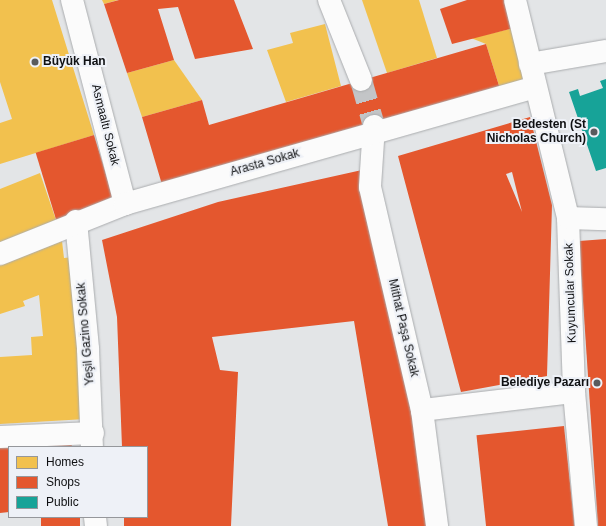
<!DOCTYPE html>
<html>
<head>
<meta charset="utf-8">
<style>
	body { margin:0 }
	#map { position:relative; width:606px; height:526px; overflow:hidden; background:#e3e5e7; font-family:Arial,sans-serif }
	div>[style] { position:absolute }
	.homes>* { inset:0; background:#f2c14e }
	.shops>* { inset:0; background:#e4572e; transform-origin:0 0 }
	.public>* { inset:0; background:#17a398 }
	.pedestrian-tunnel>* { height:22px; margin-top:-11px; transform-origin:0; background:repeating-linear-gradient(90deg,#c3c5c7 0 22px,transparent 0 33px) }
	.roads { filter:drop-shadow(0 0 1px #aaacae) drop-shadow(0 0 1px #aaacae) }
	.pedestrian>* { height:22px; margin:-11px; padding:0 11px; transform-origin:11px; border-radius:11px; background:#fbfbfb }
	.minor>* { height:22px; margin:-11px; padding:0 11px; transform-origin:11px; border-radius:11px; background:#fbfbfb }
	.dots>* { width:11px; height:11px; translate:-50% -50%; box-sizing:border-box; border:2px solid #eef1f7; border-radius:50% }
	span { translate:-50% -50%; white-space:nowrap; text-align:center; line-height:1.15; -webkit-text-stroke:4px #eef1f7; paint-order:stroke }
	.poi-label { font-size:12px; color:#0f1012; font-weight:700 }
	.left { translate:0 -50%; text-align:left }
	.right { translate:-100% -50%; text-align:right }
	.street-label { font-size:12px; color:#0f1012 }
	.legend { position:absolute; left:8px; top:446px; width:140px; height:72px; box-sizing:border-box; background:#eef1f7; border:1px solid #95979b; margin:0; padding:5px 7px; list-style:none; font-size:12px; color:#0f1012 }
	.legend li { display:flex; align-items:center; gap:8px; height:20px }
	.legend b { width:20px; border:1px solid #95979b }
</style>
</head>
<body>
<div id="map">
	<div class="homes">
		<div style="clip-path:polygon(0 0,52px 0,94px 135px,0 164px,0 123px,12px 119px,0 82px)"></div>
		<div style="clip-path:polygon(102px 0,118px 0,104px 4px)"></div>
		<div style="clip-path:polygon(362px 0,419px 0,437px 58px,387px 73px)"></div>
		<div style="clip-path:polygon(325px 24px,341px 86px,286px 102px,267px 50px,293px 43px,290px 33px)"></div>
		<div style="clip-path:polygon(514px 28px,524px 83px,500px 89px,486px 44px,471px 38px)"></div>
		<div style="clip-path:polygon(174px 60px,202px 100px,142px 117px,127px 73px)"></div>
		<div style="clip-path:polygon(40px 173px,56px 220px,0 247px,0 189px)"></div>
		<div style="clip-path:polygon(62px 241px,64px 258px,73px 257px,86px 419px,0 424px,0 357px,32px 355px,31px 337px,43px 336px,39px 295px,23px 301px,25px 306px,0 314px,0 265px)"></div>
	</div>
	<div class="shops">
		<div style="clip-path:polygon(119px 0,234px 0,253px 49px,195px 59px,178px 7px,158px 9px,174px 60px,127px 73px,104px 4px)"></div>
		<div style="clip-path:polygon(467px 0,506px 0,514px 28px,452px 44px,440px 9px)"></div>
		<div style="clip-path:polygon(486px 44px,500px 89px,163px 188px,142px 117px,202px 100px,209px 125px)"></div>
		<div style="clip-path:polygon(evenodd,530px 117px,552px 205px,547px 376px,461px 392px,398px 156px,530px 117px,512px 172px,522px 212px,506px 174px,512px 172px)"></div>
		<div style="left:94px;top:135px;width:70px;height:61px;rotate:73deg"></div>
		<div style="clip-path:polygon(362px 170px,404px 343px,432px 526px,388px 526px,354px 321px,212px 337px,220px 370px,238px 372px,231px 526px,124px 526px,124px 517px,147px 517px,147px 447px,122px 447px,117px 317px,102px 240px,218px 202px)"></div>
		<div style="clip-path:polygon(606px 239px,606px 526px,598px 526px,579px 241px)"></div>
		<div style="left:564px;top:426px;width:101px;height:88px;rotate:84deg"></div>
		<div style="clip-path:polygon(71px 440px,72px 447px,9px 447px,9px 512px,0 513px,0 445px)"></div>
		<div style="left:41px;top:517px;width:39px;height:9px"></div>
	</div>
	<div class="public">
		<div style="clip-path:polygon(606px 79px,606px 168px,596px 171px,569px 92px,578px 89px,580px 96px,603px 88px,600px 81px)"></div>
	</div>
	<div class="pedestrian-tunnel">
		<div style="left:361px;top:80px;width:48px;rotate:74.2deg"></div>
	</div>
	<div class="roads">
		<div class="pedestrian">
			<div style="left:72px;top:0;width:211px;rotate:75.4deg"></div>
			<div style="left:329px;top:0;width:86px;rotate:68.2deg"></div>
			<div style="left:530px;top:64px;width:77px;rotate:-9.7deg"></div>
			<div style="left:374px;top:126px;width:61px;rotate:93.8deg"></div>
			<div style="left:370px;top:187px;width:229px;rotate:76.9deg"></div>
			<div style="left:422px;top:410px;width:117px;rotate:82.6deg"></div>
			<div style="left:568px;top:218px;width:174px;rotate:88deg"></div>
			<div style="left:574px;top:392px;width:135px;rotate:84.9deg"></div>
			<div style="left:76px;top:221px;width:129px;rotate:84.6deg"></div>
			<div style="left:88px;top:349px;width:98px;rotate:87.7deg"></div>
			<div style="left:0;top:254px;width:135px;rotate:-21.8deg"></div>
			<div style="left:125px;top:204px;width:426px;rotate:-15.9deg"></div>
			<div style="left:422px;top:410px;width:153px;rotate:-6.8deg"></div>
			<div style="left:0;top:437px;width:93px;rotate:-2.5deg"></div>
			<div style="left:95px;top:517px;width:9px;rotate:84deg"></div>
		</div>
		<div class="minor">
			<div style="left:515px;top:0;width:224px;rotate:76.3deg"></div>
			<div style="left:568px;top:218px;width:38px;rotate:2deg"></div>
		</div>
	</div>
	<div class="dots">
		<div style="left:35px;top:62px;background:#595b5d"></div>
		<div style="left:594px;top:132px;background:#595b5d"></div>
		<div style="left:597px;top:383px;background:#595b5d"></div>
	</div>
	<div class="poi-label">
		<span class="left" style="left:43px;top:62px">Büyük Han</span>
		<span class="right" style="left:586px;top:132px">Bedesten (St<br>Nicholas Church)</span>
		<span class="right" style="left:589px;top:383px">Belediye Pazarı</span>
	</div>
	<div class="street-label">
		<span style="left:105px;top:125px;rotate:76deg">Asmaaltı Sokak</span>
		<span style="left:265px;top:163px;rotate:-16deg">Arasta Sokak</span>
		<span style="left:571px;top:293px;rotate:-92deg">Kuyumcular Sokak</span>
		<span style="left:403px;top:328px;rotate:77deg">Mithat Paşa Sokak</span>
		<span style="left:86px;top:334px;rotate:-95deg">Yeşil Gazino Sokak</span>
	</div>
	<ul class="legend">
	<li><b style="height:11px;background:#f2c14e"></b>Homes</li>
	<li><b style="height:11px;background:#e4572e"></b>Shops</li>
	<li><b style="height:11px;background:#17a398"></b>Public</li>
	</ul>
</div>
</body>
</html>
